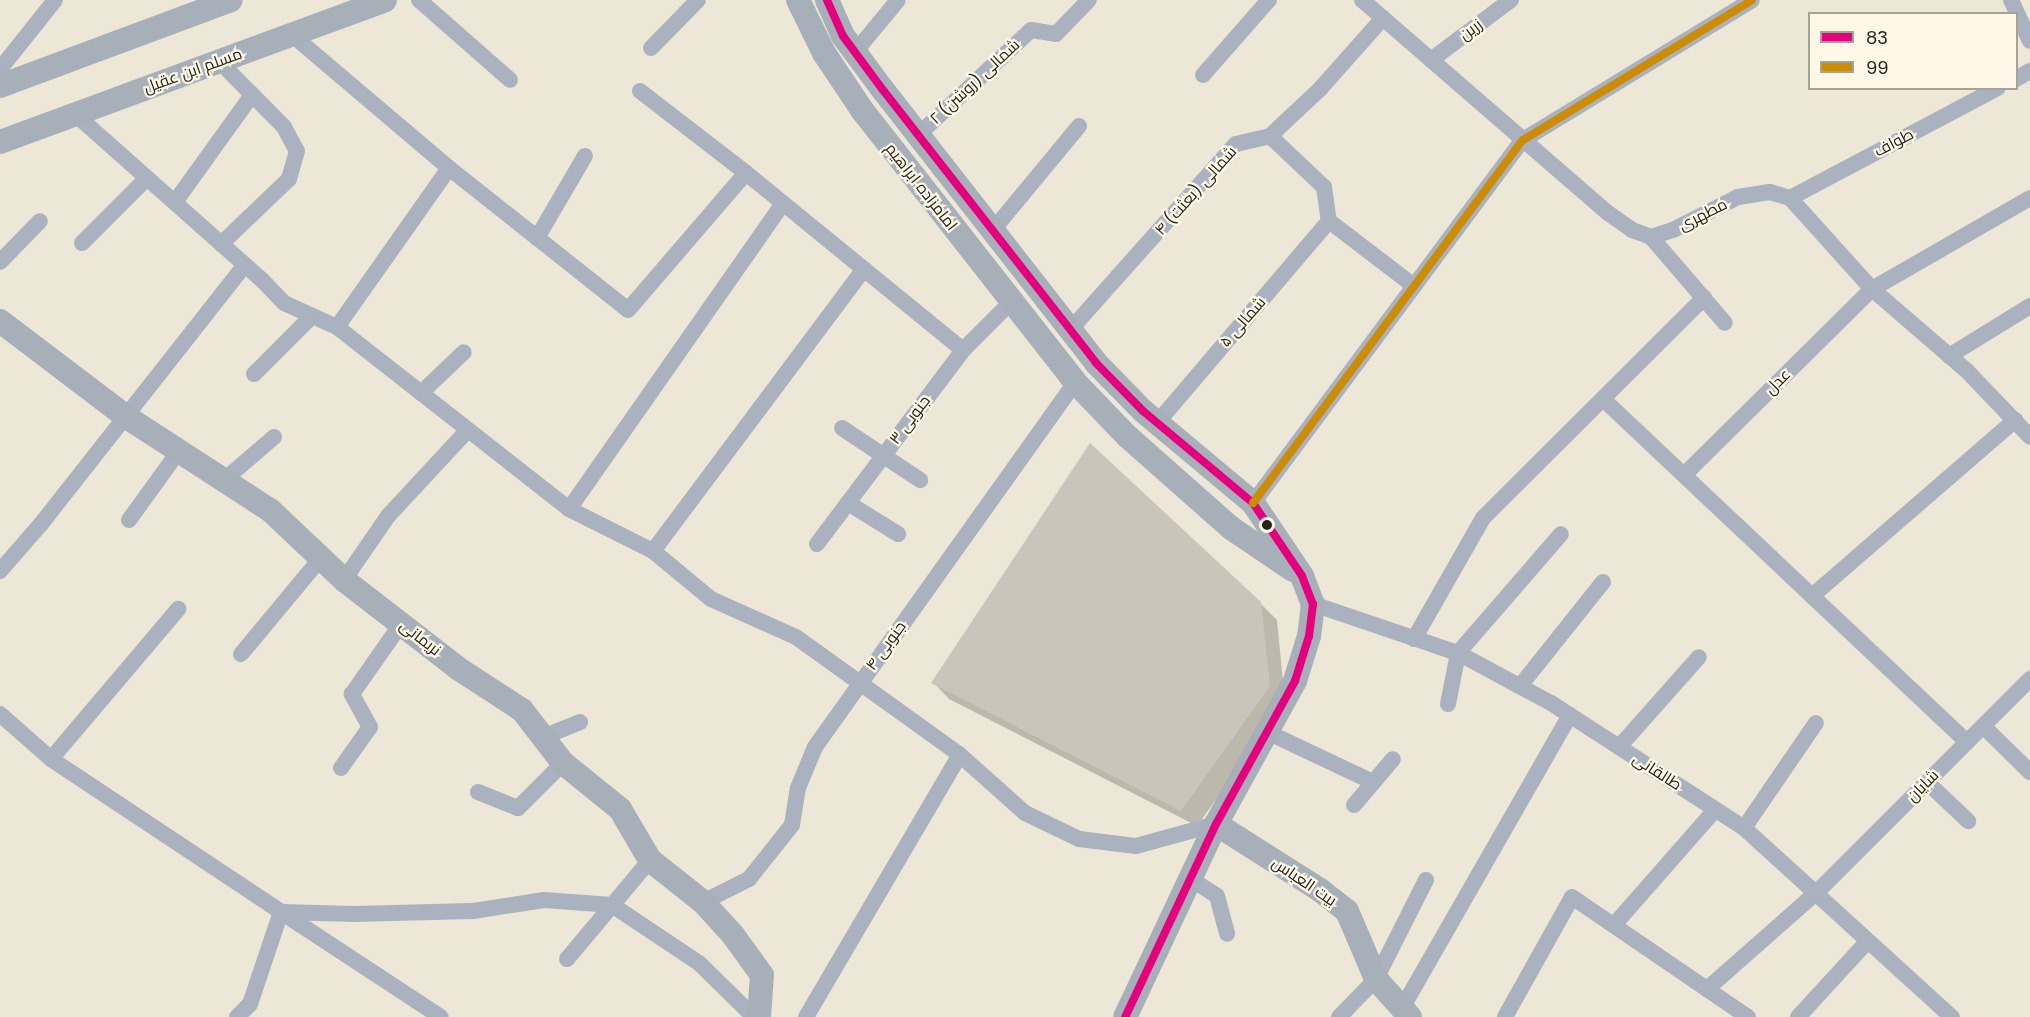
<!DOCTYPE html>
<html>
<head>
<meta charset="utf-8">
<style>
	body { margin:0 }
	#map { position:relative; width:2030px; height:1017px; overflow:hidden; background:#ede7d8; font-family:Poppins,Cairo,sans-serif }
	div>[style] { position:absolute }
	.shadow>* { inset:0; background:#0003 }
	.building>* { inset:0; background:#cac5ba }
	.street>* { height:16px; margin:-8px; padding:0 8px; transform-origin:8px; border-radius:8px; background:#a9b2be }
	.secondary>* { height:24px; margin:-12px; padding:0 12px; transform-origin:12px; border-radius:12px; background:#a7b0b9 }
	.bus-1>* { height:8px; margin:-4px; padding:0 4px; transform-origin:4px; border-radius:4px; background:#e5007d }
	.bus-2>* { height:8px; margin:-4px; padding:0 4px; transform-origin:4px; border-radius:4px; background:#cd8c05 }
	.dots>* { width:16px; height:16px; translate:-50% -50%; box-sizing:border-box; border:3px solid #fff8e8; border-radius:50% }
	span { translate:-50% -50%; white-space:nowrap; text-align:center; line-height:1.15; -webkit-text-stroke:4.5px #fff8e8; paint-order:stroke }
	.street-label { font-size:16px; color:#262218 }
	.legend { position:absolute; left:1808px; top:12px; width:210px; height:78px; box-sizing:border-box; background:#fff8e8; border:2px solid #a8a295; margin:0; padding:8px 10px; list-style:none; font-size:18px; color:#262218 }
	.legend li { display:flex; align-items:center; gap:12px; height:30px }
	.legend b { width:30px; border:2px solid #a8a295 }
</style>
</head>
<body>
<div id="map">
	<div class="shadow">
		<div style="clip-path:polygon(1260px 603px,1277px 620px,1285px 703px,1197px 826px,949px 699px,933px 682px)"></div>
	</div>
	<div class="building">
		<div style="clip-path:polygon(1090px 443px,1261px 602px,1270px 686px,1181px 811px,931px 683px)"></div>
	</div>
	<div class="street">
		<div style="left:419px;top:0;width:121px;rotate:41.3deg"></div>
		<div style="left:1362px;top:0;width:325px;rotate:40.9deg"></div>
		<div style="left:1608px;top:213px;width:29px;rotate:35deg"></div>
		<div style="left:1632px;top:230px;width:20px;rotate:20deg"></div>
		<div style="left:1651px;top:237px;width:23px;rotate:-18deg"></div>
		<div style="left:1673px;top:230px;width:73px;rotate:-26.9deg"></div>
		<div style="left:1738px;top:197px;width:32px;rotate:-9deg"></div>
		<div style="left:1770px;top:192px;width:21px;rotate:17deg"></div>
		<div style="left:1790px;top:198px;width:122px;rotate:48deg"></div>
		<div style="left:1872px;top:289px;width:125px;rotate:40.8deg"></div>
		<div style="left:1967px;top:371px;width:91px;rotate:46.3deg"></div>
		<div style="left:2011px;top:0;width:45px;rotate:65.1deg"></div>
		<div style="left:291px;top:34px;width:207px;rotate:40.3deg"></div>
		<div style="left:449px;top:168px;width:228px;rotate:38.4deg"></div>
		<div style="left:628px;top:310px;width:181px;rotate:-49.3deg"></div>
		<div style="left:651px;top:48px;width:67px;rotate:-45.6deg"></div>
		<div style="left:855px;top:52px;width:67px;rotate:-50.4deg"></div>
		<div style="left:1431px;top:60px;width:100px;rotate:-36.9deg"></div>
		<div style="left:219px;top:61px;width:93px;rotate:45.4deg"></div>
		<div style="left:284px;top:127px;width:27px;rotate:62deg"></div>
		<div style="left:297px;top:151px;width:29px;rotate:106deg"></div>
		<div style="left:289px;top:179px;width:94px;rotate:136.3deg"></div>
		<div style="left:0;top:69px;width:88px;rotate:-51.4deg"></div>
		<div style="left:1203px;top:75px;width:100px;rotate:-48.7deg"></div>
		<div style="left:2016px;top:79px;width:16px;rotate:-30deg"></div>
		<div style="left:640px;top:91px;width:134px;rotate:37.7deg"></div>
		<div style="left:746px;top:173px;width:280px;rotate:39.2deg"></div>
		<div style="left:75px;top:114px;width:250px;rotate:41.6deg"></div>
		<div style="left:262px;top:280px;width:32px;rotate:46deg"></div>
		<div style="left:284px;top:303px;width:58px;rotate:24.4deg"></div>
		<div style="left:337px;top:327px;width:194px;rotate:-54.8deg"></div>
		<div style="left:918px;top:135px;width:154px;rotate:-42.9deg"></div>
		<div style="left:1031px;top:30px;width:25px;rotate:9deg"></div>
		<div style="left:1056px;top:34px;width:47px;rotate:-45.9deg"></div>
		<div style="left:1270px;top:136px;width:74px;rotate:43.4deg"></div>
		<div style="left:1324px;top:187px;width:34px;rotate:82deg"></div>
		<div style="left:1329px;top:221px;width:107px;rotate:37.4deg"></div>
		<div style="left:1790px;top:198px;width:235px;rotate:-27.9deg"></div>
		<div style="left:175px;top:202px;width:132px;rotate:-54.3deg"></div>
		<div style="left:993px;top:230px;width:135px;rotate:-50.4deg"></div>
		<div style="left:1651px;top:237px;width:113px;rotate:49.3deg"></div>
		<div style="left:537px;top:238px;width:95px;rotate:-59.7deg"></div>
		<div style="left:82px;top:243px;width:92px;rotate:-45deg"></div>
		<div style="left:0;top:262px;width:57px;rotate:-45.7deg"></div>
		<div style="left:337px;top:327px;width:295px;rotate:38.1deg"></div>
		<div style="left:569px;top:509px;width:94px;rotate:26.6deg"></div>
		<div style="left:653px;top:551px;width:75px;rotate:39.6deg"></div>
		<div style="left:711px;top:599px;width:93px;rotate:24.1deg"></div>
		<div style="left:796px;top:637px;width:202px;rotate:35.7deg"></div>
		<div style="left:960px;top:755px;width:87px;rotate:41.7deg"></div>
		<div style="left:1025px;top:813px;width:60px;rotate:25.7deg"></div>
		<div style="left:1079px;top:839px;width:57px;rotate:7deg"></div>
		<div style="left:1136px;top:846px;width:83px;rotate:-15.4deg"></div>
		<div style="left:1070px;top:330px;width:249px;rotate:-48.3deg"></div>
		<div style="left:1236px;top:144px;width:35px;rotate:-13deg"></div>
		<div style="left:1270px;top:136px;width:69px;rotate:-43.2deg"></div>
		<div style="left:1320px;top:89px;width:95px;rotate:-48.4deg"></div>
		<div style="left:1949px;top:356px;width:95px;rotate:-31.7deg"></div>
		<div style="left:254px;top:374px;width:82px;rotate:-45deg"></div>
		<div style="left:421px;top:393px;width:59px;rotate:-43.6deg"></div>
		<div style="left:1603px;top:399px;width:500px;rotate:43.3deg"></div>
		<div style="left:1157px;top:423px;width:265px;rotate:-49.6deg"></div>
		<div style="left:842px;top:428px;width:94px;rotate:33.7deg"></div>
		<div style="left:1684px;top:475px;width:264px;rotate:-44.7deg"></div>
		<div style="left:1872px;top:289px;width:182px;rotate:-29.9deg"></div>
		<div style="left:224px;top:480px;width:66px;rotate:-40.7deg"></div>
		<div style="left:848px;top:503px;width:59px;rotate:31.8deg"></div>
		<div style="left:1253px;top:503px;width:452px;rotate:-53.4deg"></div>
		<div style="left:1523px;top:140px;width:268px;rotate:-31.4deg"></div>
		<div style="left:569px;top:509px;width:373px;rotate:-55deg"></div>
		<div style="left:129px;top:520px;width:85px;rotate:-54.1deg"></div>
		<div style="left:817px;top:544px;width:243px;rotate:-53deg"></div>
		<div style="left:963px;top:350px;width:66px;rotate:-45deg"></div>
		<div style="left:653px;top:551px;width:352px;rotate:-53.2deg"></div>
		<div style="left:0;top:571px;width:62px;rotate:-48.9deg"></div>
		<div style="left:41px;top:524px;width:330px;rotate:-51.8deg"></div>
		<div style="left:344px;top:580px;width:78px;rotate:-55.5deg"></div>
		<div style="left:388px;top:516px;width:117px;rotate:-47.1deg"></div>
		<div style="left:1812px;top:596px;width:269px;rotate:-40.9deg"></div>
		<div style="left:1313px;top:604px;width:153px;rotate:18.7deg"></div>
		<div style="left:1458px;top:653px;width:106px;rotate:28.3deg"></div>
		<div style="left:1551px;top:703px;width:230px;rotate:32.9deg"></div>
		<div style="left:1744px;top:828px;width:281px;rotate:42.3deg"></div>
		<div style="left:1414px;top:639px;width:139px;rotate:-60.3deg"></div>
		<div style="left:1483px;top:518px;width:312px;rotate:-44.9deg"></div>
		<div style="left:241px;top:654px;width:125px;rotate:-50.2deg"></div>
		<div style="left:1520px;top:686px;width:133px;rotate:-51.4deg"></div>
		<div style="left:1448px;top:704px;width:52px;rotate:-78.9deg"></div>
		<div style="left:1458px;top:653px;width:157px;rotate:-49.1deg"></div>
		<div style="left:0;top:714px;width:68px;rotate:41.4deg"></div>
		<div style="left:51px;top:759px;width:276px;rotate:33.6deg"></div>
		<div style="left:281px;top:912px;width:73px;rotate:1.6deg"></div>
		<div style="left:354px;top:914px;width:119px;rotate:-1.4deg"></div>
		<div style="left:473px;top:911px;width:72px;rotate:-8.8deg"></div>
		<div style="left:544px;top:900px;width:68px;rotate:4.2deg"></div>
		<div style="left:612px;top:905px;width:106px;rotate:33.8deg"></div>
		<div style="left:700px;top:964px;width:76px;rotate:44.5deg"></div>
		<div style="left:1983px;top:726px;width:66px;rotate:44.4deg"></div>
		<div style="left:1267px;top:732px;width:117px;rotate:25.3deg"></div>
		<div style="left:543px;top:737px;width:40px;rotate:-22deg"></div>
		<div style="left:1619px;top:747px;width:120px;rotate:-48.4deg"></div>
		<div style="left:51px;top:759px;width:197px;rotate:-49.7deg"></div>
		<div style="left:341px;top:768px;width:50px;rotate:-54.7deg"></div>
		<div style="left:370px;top:727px;width:38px;rotate:-119deg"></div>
		<div style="left:352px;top:694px;width:85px;rotate:-55deg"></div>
		<div style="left:1927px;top:782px;width:57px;rotate:43.6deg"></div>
		<div style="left:478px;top:792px;width:43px;rotate:21.8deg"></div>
		<div style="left:518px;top:808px;width:64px;rotate:-45deg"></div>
		<div style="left:1354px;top:805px;width:60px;rotate:-49.7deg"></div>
		<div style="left:1744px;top:828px;width:127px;rotate:-55.6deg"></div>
		<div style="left:1191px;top:879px;width:31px;rotate:33deg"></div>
		<div style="left:1217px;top:896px;width:39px;rotate:75deg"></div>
		<div style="left:703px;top:902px;width:51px;rotate:-26.6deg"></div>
		<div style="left:749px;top:879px;width:69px;rotate:-51.5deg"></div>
		<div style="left:792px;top:825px;width:37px;rotate:-81deg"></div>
		<div style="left:798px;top:788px;width:44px;rotate:-67.5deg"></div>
		<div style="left:815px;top:747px;width:448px;rotate:-54.5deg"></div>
		<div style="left:1614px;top:925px;width:153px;rotate:-48.7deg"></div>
		<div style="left:567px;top:959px;width:129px;rotate:-50deg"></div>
		<div style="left:1707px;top:989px;width:145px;rotate:-41.4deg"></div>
		<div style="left:1816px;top:893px;width:303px;rotate:-45deg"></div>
		<div style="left:1401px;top:1010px;width:340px;rotate:-60.2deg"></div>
		<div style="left:237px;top:1017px;width:18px;rotate:-45deg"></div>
		<div style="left:250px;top:1004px;width:97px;rotate:-71.4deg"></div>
		<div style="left:281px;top:912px;width:191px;rotate:33.3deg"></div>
		<div style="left:806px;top:1017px;width:304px;rotate:-59.6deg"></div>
		<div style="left:1339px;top:1017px;width:53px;rotate:-45.8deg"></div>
		<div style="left:1376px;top:979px;width:111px;rotate:-63.2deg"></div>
		<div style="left:1505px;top:1017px;width:137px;rotate:-60.8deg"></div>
		<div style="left:1572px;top:897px;width:213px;rotate:34.3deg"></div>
		<div style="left:1798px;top:1017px;width:103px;rotate:-47.4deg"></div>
	</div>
	<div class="secondary">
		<div style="left:798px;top:0;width:59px;rotate:63.9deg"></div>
		<div style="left:824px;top:53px;width:69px;rotate:56.3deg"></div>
		<div style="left:862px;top:110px;width:345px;rotate:51.9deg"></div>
		<div style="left:1075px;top:382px;width:75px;rotate:46.1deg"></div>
		<div style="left:1127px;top:436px;width:139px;rotate:41.5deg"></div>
		<div style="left:1231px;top:528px;width:75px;rotate:34.1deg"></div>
		<div style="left:827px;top:0;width:39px;rotate:66deg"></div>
		<div style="left:843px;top:36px;width:67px;rotate:53.5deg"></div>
		<div style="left:883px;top:90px;width:346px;rotate:52deg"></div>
		<div style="left:1096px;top:363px;width:67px;rotate:45.6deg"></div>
		<div style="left:1143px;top:411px;width:143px;rotate:39.9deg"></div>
		<div style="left:1253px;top:503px;width:88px;rotate:56.1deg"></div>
		<div style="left:1302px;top:576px;width:30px;rotate:69deg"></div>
		<div style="left:1313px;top:604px;width:32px;rotate:97deg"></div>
		<div style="left:1309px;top:636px;width:47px;rotate:107.3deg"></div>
		<div style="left:1295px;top:681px;width:163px;rotate:118.9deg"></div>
		<div style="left:1216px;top:824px;width:213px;rotate:115.2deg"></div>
		<div style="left:0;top:86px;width:246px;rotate:-20.4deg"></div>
		<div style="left:0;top:142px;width:410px;rotate:-20.2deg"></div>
		<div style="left:0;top:321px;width:157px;rotate:37.2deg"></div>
		<div style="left:125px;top:416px;width:173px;rotate:33deg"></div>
		<div style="left:270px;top:510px;width:102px;rotate:43.4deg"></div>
		<div style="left:344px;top:580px;width:145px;rotate:37.7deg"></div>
		<div style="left:459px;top:669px;width:75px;rotate:33.1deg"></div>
		<div style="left:522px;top:710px;width:67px;rotate:52.3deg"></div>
		<div style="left:563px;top:763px;width:73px;rotate:38.9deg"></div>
		<div style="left:620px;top:809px;width:59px;rotate:59.5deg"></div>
		<div style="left:650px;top:860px;width:68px;rotate:38.4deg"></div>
		<div style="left:703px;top:902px;width:45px;rotate:47.7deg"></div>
		<div style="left:733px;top:935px;width:49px;rotate:54.1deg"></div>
		<div style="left:762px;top:975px;width:42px;rotate:94.1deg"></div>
		<div style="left:1216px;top:824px;width:123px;rotate:32.4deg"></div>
		<div style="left:1320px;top:890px;width:34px;rotate:38deg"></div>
		<div style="left:1347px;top:911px;width:74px;rotate:66.9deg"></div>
		<div style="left:1376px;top:979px;width:51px;rotate:48.2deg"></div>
	</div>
	<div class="bus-1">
		<div style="left:827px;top:0;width:39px;rotate:66deg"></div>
		<div style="left:843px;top:36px;width:67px;rotate:53.5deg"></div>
		<div style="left:883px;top:90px;width:346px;rotate:52deg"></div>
		<div style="left:1096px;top:363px;width:67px;rotate:45.6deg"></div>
		<div style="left:1143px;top:411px;width:143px;rotate:39.9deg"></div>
		<div style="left:1253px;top:503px;width:88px;rotate:56.1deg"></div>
		<div style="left:1302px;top:576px;width:30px;rotate:69deg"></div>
		<div style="left:1313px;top:604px;width:32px;rotate:97deg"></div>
		<div style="left:1309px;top:636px;width:47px;rotate:107.3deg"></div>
		<div style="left:1295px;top:681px;width:163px;rotate:118.9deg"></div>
		<div style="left:1216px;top:824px;width:213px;rotate:115.2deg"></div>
	</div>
	<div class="bus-2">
		<div style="left:1253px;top:503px;width:452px;rotate:-53.4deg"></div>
		<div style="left:1523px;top:140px;width:268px;rotate:-31.4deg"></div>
	</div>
	<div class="dots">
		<div style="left:1267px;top:525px;background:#262218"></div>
	</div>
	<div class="street-label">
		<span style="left:1471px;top:30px;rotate:-37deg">زرین</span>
		<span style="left:193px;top:71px;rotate:-20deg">مسلم ابن عقیل</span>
		<span style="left:975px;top:82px;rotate:-43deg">۲ شمالی (روشن)</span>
		<span style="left:1894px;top:143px;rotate:-28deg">طواف</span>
		<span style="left:921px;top:187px;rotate:52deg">امامزاده ابراهیم</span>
		<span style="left:1196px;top:191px;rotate:-48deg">۴ شمالی (بعثت)</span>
		<span style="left:1703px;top:215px;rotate:-27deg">مطهری</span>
		<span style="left:1243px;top:322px;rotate:-49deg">۵ شمالی</span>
		<span style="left:1778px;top:382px;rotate:-45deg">عدل</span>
		<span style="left:910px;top:420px;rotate:-53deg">۳ جنوبی</span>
		<span style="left:420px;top:638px;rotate:38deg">نریمانی</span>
		<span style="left:886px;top:646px;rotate:-54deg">۴ جنوبی</span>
		<span style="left:1657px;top:772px;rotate:33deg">طالقانی</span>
		<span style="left:1923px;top:786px;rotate:-45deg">شایان</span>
		<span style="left:1304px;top:882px;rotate:34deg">بیت العباس</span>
	</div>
	<ul class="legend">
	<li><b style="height:8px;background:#e5007d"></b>83</li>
	<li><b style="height:8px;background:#cd8c05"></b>99</li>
	</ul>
</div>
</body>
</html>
